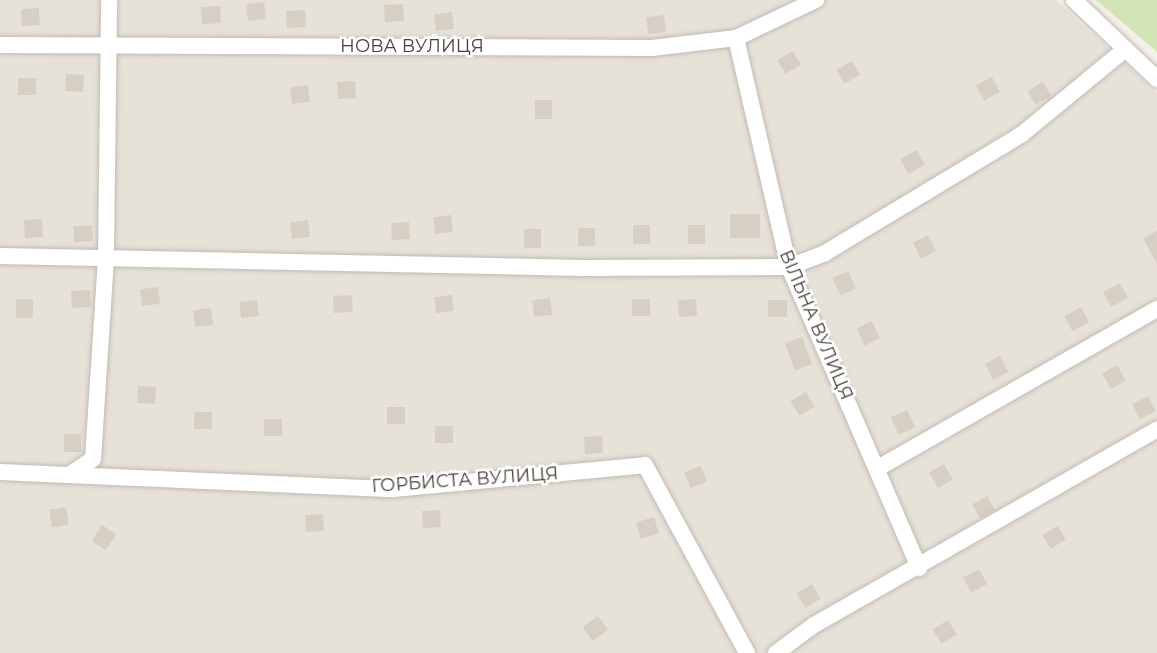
<!DOCTYPE html>
<html>
<head>
<meta charset="utf-8">
<style>
	body { margin:0 }
	#map { position:relative; width:1157px; height:653px; overflow:hidden; background:#f4f0ea; font-family:Montserrat,sans-serif }
	div>[style] { position:absolute }
	.residential>* { inset:0; background:#e7e2d9 }
	.green>* { inset:0; background:#d3e4b7 }
	.building>* { inset:0; background:#d7cec4; transform-origin:0 0 }
	.roads { filter:drop-shadow(0 0 2px #c2bab1) drop-shadow(0 0 2px #c2bab1) }
	.street>* { height:16px; margin:-8px; padding:0 8px; transform-origin:8px; border-radius:8px; background:#fff }
	span { translate:-50% -50%; white-space:nowrap; text-align:center; line-height:1.15; -webkit-text-stroke:5px #fff; paint-order:stroke }
	.street-label { font-size:18px; color:#474139 }
</style>
</head>
<body>
<div id="map">
	<div class="residential">
		<div style="clip-path:polygon(0 0,1056px 0,1157px 93px,1157px 653px,0 653px)"></div>
	</div>
	<div class="green">
		<div style="clip-path:polygon(1096px 0,1157px 0,1157px 52px)"></div>
	</div>
	<div class="building">
		<div style="left:264px;top:2px;width:17px;height:18px;rotate:83deg"></div>
		<div style="left:403px;top:4px;width:17px;height:19px;rotate:87deg"></div>
		<div style="left:220px;top:6px;width:17px;height:19px;rotate:87deg"></div>
		<div style="left:39px;top:8px;width:17px;height:18px;rotate:87deg"></div>
		<div style="left:305px;top:10px;width:17px;height:19px;rotate:87deg"></div>
		<div style="left:452px;top:12px;width:17px;height:18px;rotate:83deg"></div>
		<div style="left:664px;top:15px;width:17px;height:18px;rotate:83deg"></div>
		<div style="left:793px;top:51px;width:16px;height:18px;rotate:60deg"></div>
		<div style="left:852px;top:61px;width:16px;height:18px;rotate:60deg"></div>
		<div style="left:66px;top:74px;width:18px;height:17px;rotate:3deg"></div>
		<div style="left:992px;top:77px;width:17px;height:18px;rotate:62deg"></div>
		<div style="left:18px;top:78px;width:18px;height:17px"></div>
		<div style="left:355px;top:81px;width:17px;height:18px;rotate:87deg"></div>
		<div style="left:1043px;top:82px;width:16px;height:18px;rotate:60deg"></div>
		<div style="left:308px;top:85px;width:17px;height:18px;rotate:83deg"></div>
		<div style="left:535px;top:100px;width:17px;height:19px"></div>
		<div style="left:917px;top:150px;width:17px;height:19px;rotate:62deg"></div>
		<div style="left:730px;top:214px;width:30px;height:24px"></div>
		<div style="left:451px;top:215px;width:17px;height:18px;rotate:83deg"></div>
		<div style="left:42px;top:219px;width:18px;height:18px;rotate:87deg"></div>
		<div style="left:308px;top:220px;width:17px;height:18px;rotate:83deg"></div>
		<div style="left:409px;top:222px;width:17px;height:18px;rotate:87deg"></div>
		<div style="left:92px;top:225px;width:16px;height:19px;rotate:86deg"></div>
		<div style="left:633px;top:225px;width:17px;height:19px"></div>
		<div style="left:688px;top:225px;width:17px;height:19px"></div>
		<div style="left:578px;top:228px;width:17px;height:18px"></div>
		<div style="left:541px;top:229px;width:19px;height:17px;rotate:90deg"></div>
		<div style="clip-path:polygon(1157px 231px,1157px 264px,1143px 238px)"></div>
		<div style="left:928px;top:235px;width:18px;height:17px;rotate:63deg"></div>
		<div style="left:848px;top:271px;width:19px;height:17px;rotate:65deg"></div>
		<div style="left:1120px;top:283px;width:17px;height:19px;rotate:62deg"></div>
		<div style="left:158px;top:287px;width:17px;height:18px;rotate:83deg"></div>
		<div style="left:90px;top:290px;width:17px;height:19px;rotate:87deg"></div>
		<div style="left:352px;top:295px;width:17px;height:19px;rotate:87deg"></div>
		<div style="left:452px;top:295px;width:16px;height:18px;rotate:83deg"></div>
		<div style="left:550px;top:298px;width:17px;height:18px;rotate:83deg"></div>
		<div style="left:33px;top:299px;width:19px;height:17px;rotate:90deg"></div>
		<div style="left:632px;top:299px;width:18px;height:17px"></div>
		<div style="left:696px;top:299px;width:17px;height:18px;rotate:87deg"></div>
		<div style="left:257px;top:300px;width:16px;height:18px;rotate:83deg"></div>
		<div style="left:768px;top:300px;width:19px;height:17px"></div>
		<div style="left:1081px;top:307px;width:17px;height:19px;rotate:62deg"></div>
		<div style="left:211px;top:308px;width:17px;height:18px;rotate:83deg"></div>
		<div style="left:872px;top:321px;width:19px;height:17px;rotate:65deg"></div>
		<div style="left:802px;top:337px;width:29px;height:18px;rotate:70deg"></div>
		<div style="left:1000px;top:356px;width:18px;height:17px;rotate:63deg"></div>
		<div style="left:1117px;top:365px;width:18px;height:17px;rotate:61deg"></div>
		<div style="left:138px;top:386px;width:18px;height:17px;rotate:3deg"></div>
		<div style="left:806px;top:392px;width:17px;height:18px;rotate:59deg"></div>
		<div style="left:1148px;top:396px;width:17px;height:18px;rotate:62deg"></div>
		<div style="left:387px;top:407px;width:18px;height:17px"></div>
		<div style="left:907px;top:410px;width:19px;height:18px;rotate:65deg"></div>
		<div style="left:194px;top:412px;width:18px;height:17px"></div>
		<div style="left:264px;top:419px;width:18px;height:17px"></div>
		<div style="left:435px;top:426px;width:18px;height:17px"></div>
		<div style="left:64px;top:434px;width:17px;height:18px"></div>
		<div style="left:602px;top:436px;width:17px;height:18px;rotate:87deg"></div>
		<div style="left:944px;top:464px;width:18px;height:17px;rotate:61deg"></div>
		<div style="left:701px;top:466px;width:17px;height:18px;rotate:69deg"></div>
		<div style="left:987px;top:496px;width:16px;height:17px;rotate:60deg"></div>
		<div style="left:66px;top:507px;width:18px;height:17px;rotate:81deg"></div>
		<div style="left:440px;top:510px;width:17px;height:18px;rotate:87deg"></div>
		<div style="left:323px;top:514px;width:17px;height:18px;rotate:87deg"></div>
		<div style="left:654px;top:517px;width:17px;height:19px;rotate:73deg"></div>
		<div style="left:102px;top:525px;width:17px;height:19px;rotate:33deg"></div>
		<div style="left:1058px;top:526px;width:16px;height:18px;rotate:60deg"></div>
		<div style="left:979px;top:569px;width:17px;height:18px;rotate:62deg"></div>
		<div style="left:812px;top:584px;width:17px;height:18px;rotate:59deg"></div>
		<div style="left:598px;top:616px;width:17px;height:19px;rotate:54deg"></div>
		<div style="left:948px;top:620px;width:17px;height:18px;rotate:59deg"></div>
	</div>
	<div class="roads">
		<div class="street">
			<div style="left:1074px;top:0;width:115px;rotate:43.6deg"></div>
			<div style="left:736px;top:38px;width:235px;rotate:77deg"></div>
			<div style="left:789px;top:267px;width:328px;rotate:66.6deg"></div>
			<div style="left:0;top:45px;width:652px;rotate:0.26deg"></div>
			<div style="left:652px;top:48px;width:85px;rotate:-6.8deg"></div>
			<div style="left:736px;top:38px;width:89px;rotate:-25.4deg"></div>
			<div style="left:0;top:256px;width:582px;rotate:1.18deg"></div>
			<div style="left:582px;top:268px;width:207px;rotate:-0.3deg"></div>
			<div style="left:789px;top:267px;width:39px;rotate:-21deg"></div>
			<div style="left:825px;top:253px;width:230px;rotate:-31.1deg"></div>
			<div style="left:1022px;top:134px;width:131px;rotate:-39.4deg"></div>
			<div style="left:878px;top:468px;width:321px;rotate:-29.7deg"></div>
			<div style="left:0;top:472px;width:393px;rotate:2.5deg"></div>
			<div style="left:393px;top:489px;width:253px;rotate:-5.4deg"></div>
			<div style="left:645px;top:465px;width:214px;rotate:61.5deg"></div>
			<div style="left:72px;top:473px;width:25px;rotate:-34deg"></div>
			<div style="left:93px;top:459px;width:203px;rotate:-86.3deg"></div>
			<div style="left:106px;top:256px;width:256px;rotate:-89.3deg"></div>
			<div style="left:776px;top:653px;width:47px;rotate:-36.4deg"></div>
			<div style="left:814px;top:625px;width:395px;rotate:-29.7deg"></div>
		</div>
	</div>
	<div class="street-label">
		<span style="left:412px;top:46px">НОВА ВУЛИЦЯ</span>
		<span style="left:816px;top:325px;rotate:67deg">ВІЛЬНА ВУЛИЦЯ</span>
		<span style="left:465px;top:480px;rotate:-4deg">ГОРБИСТА ВУЛИЦЯ</span>
	</div>
</div>
</body>
</html>
